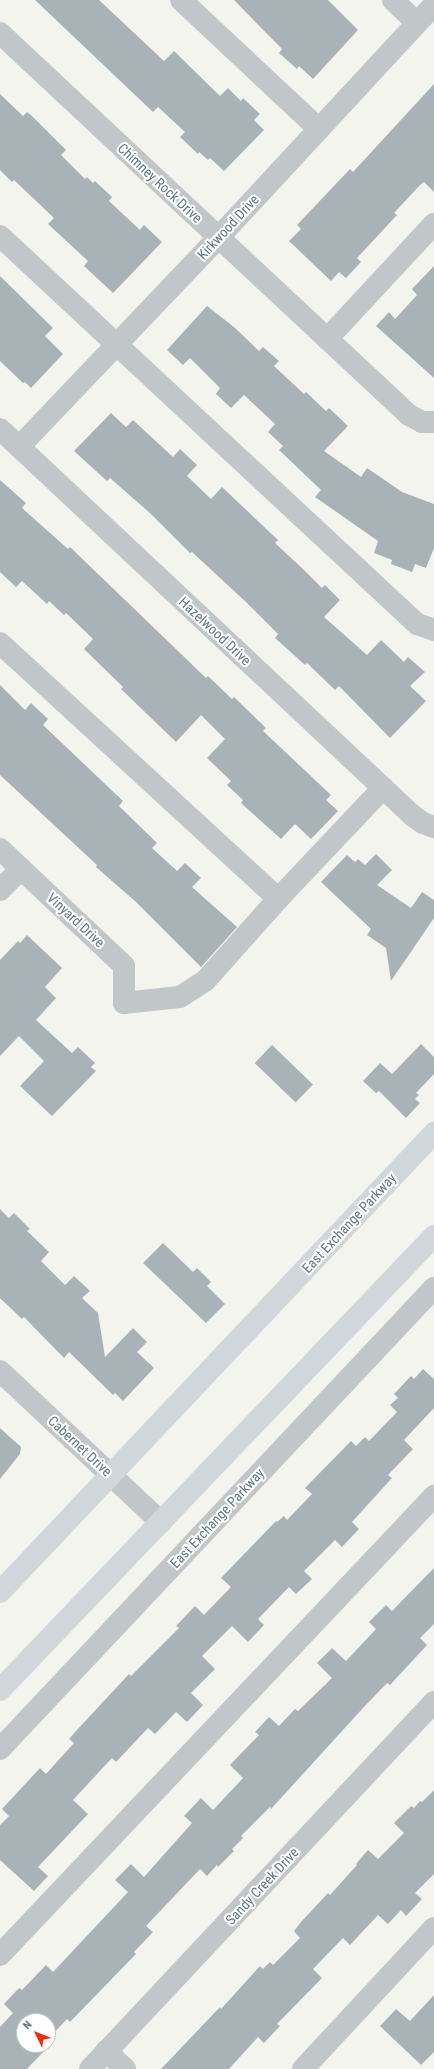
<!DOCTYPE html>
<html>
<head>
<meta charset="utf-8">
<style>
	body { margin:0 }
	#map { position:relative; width:434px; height:2069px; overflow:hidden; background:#f4f4ef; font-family:"Roboto Condensed",sans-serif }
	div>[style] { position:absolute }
	.building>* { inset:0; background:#a9b3b7; transform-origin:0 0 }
	.minor>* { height:22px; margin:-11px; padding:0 11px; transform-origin:11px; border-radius:11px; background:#c1c6c8 }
	.major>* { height:22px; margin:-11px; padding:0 11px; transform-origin:11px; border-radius:11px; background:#d0d7da }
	span { translate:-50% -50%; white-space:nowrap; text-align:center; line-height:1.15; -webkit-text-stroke:4px #fff; paint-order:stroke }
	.street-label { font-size:14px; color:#607883 }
	.north { position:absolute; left:16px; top:2013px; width:40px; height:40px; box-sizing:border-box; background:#fff; border:1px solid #bfc9cd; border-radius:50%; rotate:313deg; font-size:11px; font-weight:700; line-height:16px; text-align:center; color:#607883 }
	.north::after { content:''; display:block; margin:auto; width:14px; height:18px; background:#f12d13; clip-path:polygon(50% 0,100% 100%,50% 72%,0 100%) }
</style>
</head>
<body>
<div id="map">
	<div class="building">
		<div style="clip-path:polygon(35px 0,99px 0,164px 61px,174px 51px,220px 96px,228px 88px,241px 101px,243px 98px,260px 114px,254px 120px,264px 130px,224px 171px,210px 158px,208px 160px,199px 152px,198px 154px,180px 137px,185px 132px,158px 107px,153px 112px)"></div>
		<div style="clip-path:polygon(234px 0,328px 0,358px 30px,313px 79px,299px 66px,297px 69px,279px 53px,282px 49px)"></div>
		<div style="clip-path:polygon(434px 84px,434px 192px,424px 182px,420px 185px,394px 213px,397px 215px,357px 258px,361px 262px,346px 278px,339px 272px,331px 281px,289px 241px,301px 229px,297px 225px,350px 169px,353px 172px)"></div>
		<div style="clip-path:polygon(0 94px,23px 116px,27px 112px,32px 116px,66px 150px,61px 155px,85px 179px,87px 177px,93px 183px,95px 181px,112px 197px,109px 201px,140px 230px,144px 225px,162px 242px,113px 293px,84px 266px,88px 261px,48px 224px,54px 218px,14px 180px,12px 182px,0 170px)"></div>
		<div style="clip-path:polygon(434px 266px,434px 378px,376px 326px,389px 312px,395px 319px,417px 295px,412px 289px)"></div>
		<div style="clip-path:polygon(0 276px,53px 328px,45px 336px,63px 354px,31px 388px,25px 382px,23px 383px,0 361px)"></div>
		<div style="clip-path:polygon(207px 306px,234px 327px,259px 351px,263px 347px,279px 361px,274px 366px,304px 394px,306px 392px,326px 411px,329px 408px,348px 426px,324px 451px,361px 477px,367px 468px,402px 492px,434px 504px,434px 548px,426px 568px,415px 564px,412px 572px,391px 564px,392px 560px,374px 553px,378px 541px,315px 497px,321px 490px,279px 450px,283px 446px,268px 432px,275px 424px,244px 395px,231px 408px,216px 394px,220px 388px,190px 358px,183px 365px,167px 350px)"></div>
		<div style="clip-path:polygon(111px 413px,126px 427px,133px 420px,173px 457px,180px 449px,197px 465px,187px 476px,211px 499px,222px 487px,261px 524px,278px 540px,275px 543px,304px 570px,322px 588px,325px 585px,340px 600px,324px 617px,367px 655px,381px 640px,404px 662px,408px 657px,425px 672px,410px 686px,426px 701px,390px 738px,339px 686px,335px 690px,307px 663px,305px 665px,275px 638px,278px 634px,247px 603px,192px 552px,190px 553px,151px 514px,110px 478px,107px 481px,74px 451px)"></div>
		<div style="clip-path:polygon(0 480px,26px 503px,22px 508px,68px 549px,70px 547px,206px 678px,208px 676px,232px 699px,234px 697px,266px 728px,263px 731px,331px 795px,326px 800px,338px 811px,311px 839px,295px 824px,281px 839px,241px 803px,243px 800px,227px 785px,231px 781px,207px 758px,225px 739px,201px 715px,176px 742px,121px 689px,123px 687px,84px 649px,93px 639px,66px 613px,64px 615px,49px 601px,47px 604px,22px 581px,16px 587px,0 572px)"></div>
		<div style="clip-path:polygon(0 685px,25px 710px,31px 703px,48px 719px,43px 725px,123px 801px,119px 806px,157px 843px,152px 848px,177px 871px,185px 863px,201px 878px,192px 887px,237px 927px,201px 967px,136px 902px,96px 867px,97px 865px,0 775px)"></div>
		<div style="clip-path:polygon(376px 854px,392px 870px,377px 885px,411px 908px,422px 892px,434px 900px,434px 918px,391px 981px,386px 948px,367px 935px,371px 929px,321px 882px,347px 855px,355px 862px,358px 859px,365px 865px)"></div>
		<div style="clip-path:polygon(27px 935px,62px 968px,45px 987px,56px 998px,36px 1020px,72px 1053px,78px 1047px,95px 1063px,91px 1067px,96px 1071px,52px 1116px,20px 1086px,44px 1061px,19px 1036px,0 1056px,0 960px,18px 941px,20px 943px)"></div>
		<div style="clip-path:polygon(421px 1044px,434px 1057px,434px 1074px,416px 1093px,419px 1095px,415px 1099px,420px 1103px,406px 1118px,379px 1091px,376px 1093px,363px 1081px,380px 1063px,392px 1074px)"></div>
		<div style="left:272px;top:1045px;width:57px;height:25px;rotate:44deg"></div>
		<div style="clip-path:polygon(0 1209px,9px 1218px,14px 1213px,30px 1229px,27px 1231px,49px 1252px,41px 1261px,65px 1285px,74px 1276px,90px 1291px,82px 1298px,98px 1313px,105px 1357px,133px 1328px,147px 1342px,137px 1352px,154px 1368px,123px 1401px,115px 1393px,113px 1395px,69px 1352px,64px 1358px,24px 1317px,22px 1319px,0 1298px)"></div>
		<div style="clip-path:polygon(163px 1243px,193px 1272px,197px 1268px,211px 1282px,207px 1286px,225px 1304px,206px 1323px,143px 1263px)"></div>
		<div style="clip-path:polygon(423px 1369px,434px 1379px,434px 1408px,404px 1440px,413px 1449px,388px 1475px,392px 1478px,352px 1522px,359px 1529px,342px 1547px,335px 1540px,304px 1571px,312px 1579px,296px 1594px,289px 1587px,258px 1619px,264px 1625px,248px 1642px,232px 1626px,202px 1656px,215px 1669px,191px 1693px,203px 1705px,187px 1722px,176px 1712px,155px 1734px,148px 1728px,116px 1762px,112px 1758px,73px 1800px,88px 1814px,38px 1867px,48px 1876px,34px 1891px,0 1860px,0 1825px,9px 1816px,2px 1809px,40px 1768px,46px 1774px,74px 1743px,69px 1739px,76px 1731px,129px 1674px,131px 1676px,179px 1628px,176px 1626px,195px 1606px,204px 1615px,231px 1587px,221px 1578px,276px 1521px,277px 1522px,284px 1516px,287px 1520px,312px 1494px,305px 1488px,351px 1441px,356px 1446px,365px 1437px,369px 1441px,397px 1412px,390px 1405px,398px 1398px,394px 1394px,411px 1376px,414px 1379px)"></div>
		<div style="clip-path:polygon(0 1428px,21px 1447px,20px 1454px,0 1479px)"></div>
		<div style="clip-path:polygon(434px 1568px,434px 1624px,420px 1638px,427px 1645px,390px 1685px,387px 1683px,363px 1708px,271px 1809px,270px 1807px,241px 1836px,243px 1838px,232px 1849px,234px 1851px,218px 1867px,217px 1865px,207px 1876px,200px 1869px,146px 1926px,153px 1932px,134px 1952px,136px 1954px,70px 2022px,67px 2019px,48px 2039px,48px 2021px,24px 2021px,24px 2045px,46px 2045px,48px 2047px,27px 2069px,0 2069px,0 2027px,13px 2013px,4px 2004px,19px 1988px,22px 1990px,46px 1965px,53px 1972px,128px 1892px,115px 1880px,131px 1864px,144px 1877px,192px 1823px,184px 1816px,201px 1798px,213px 1810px,243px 1778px,230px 1765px,259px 1735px,255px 1732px,269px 1717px,279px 1726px,295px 1709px,298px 1711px,332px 1678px,317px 1663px,332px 1648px,346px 1661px,376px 1629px,369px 1622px,386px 1605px,392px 1611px)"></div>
		<div style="clip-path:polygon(434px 1790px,434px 1874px,415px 1893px,422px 1899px,406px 1916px,401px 1910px,388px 1924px,378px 1915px,350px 1945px,343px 1938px,313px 1969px,322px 1978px,277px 2024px,280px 2026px,264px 2043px,258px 2037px,229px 2069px,161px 2069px,220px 2007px,221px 2009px,260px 1966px,263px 1969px,270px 1962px,273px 1965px,300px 1938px,294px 1931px,301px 1922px,328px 1893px,330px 1895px,357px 1865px,356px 1864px,368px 1850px,378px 1859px,404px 1833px,394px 1823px,411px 1806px,414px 1808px,420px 1801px,422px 1802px)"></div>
		<div style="clip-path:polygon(434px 1995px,434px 2052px,421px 2065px,380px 2026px,396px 2009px,410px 2021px)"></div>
	</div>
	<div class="minor">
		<div style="left:181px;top:0;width:189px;rotate:43.1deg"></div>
		<div style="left:393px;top:0;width:33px;rotate:44deg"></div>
		<div style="left:0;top:33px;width:560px;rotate:43.05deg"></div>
		<div style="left:409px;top:415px;width:15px;rotate:28deg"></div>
		<div style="left:422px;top:422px;width:12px"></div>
		<div style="left:0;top:236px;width:570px;rotate:42.94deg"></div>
		<div style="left:417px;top:624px;width:18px;rotate:19deg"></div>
		<div style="left:327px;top:339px;width:157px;rotate:-47.1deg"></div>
		<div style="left:0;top:429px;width:566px;rotate:43.14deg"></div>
		<div style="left:413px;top:816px;width:12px;rotate:35deg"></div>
		<div style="left:423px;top:823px;width:12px;rotate:20deg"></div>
		<div style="left:19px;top:447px;width:290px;rotate:-46.4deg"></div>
		<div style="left:219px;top:237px;width:316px;rotate:-47.2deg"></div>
		<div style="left:0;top:643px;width:378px;rotate:42.6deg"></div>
		<div style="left:278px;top:899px;width:153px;rotate:-46.6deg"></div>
		<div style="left:0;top:849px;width:170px;rotate:43.3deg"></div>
		<div style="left:124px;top:966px;width:37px;rotate:90deg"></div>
		<div style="left:124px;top:1003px;width:56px;rotate:-6.1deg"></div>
		<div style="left:180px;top:997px;width:30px;rotate:-33deg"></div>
		<div style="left:205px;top:981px;width:110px;rotate:-48.3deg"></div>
		<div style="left:0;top:890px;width:30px;rotate:-45deg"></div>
		<div style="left:0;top:1371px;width:221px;rotate:43.2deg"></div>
		<div style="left:0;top:1749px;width:633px;rotate:-46.73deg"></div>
		<div style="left:0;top:1955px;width:632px;rotate:-46.6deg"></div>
		<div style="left:106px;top:2051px;width:26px;rotate:43deg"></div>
		<div style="left:90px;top:2069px;width:503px;rotate:-46.85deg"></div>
		<div style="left:303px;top:2069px;width:192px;rotate:-47.1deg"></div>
	</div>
	<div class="major">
		<div style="left:0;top:1592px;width:632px;rotate:-46.6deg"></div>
		<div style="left:0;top:1690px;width:628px;rotate:-46.29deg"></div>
	</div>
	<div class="street-label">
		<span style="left:160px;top:183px;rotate:43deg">Chimney Rock Drive</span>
		<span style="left:228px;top:227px;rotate:-47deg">Kirkwood Drive</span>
		<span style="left:215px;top:631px;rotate:43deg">Hazelwood Drive</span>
		<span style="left:76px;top:920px;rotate:43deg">Vinyard Drive</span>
		<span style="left:349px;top:1223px;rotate:-47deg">East Exchange Parkway</span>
		<span style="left:80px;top:1446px;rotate:43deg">Cabernet Drive</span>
		<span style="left:217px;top:1518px;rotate:-47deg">East Exchange Parkway</span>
		<span style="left:262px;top:1886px;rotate:-47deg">Sandy Creek Drive</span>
	</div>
	<div class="north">N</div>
</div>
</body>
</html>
